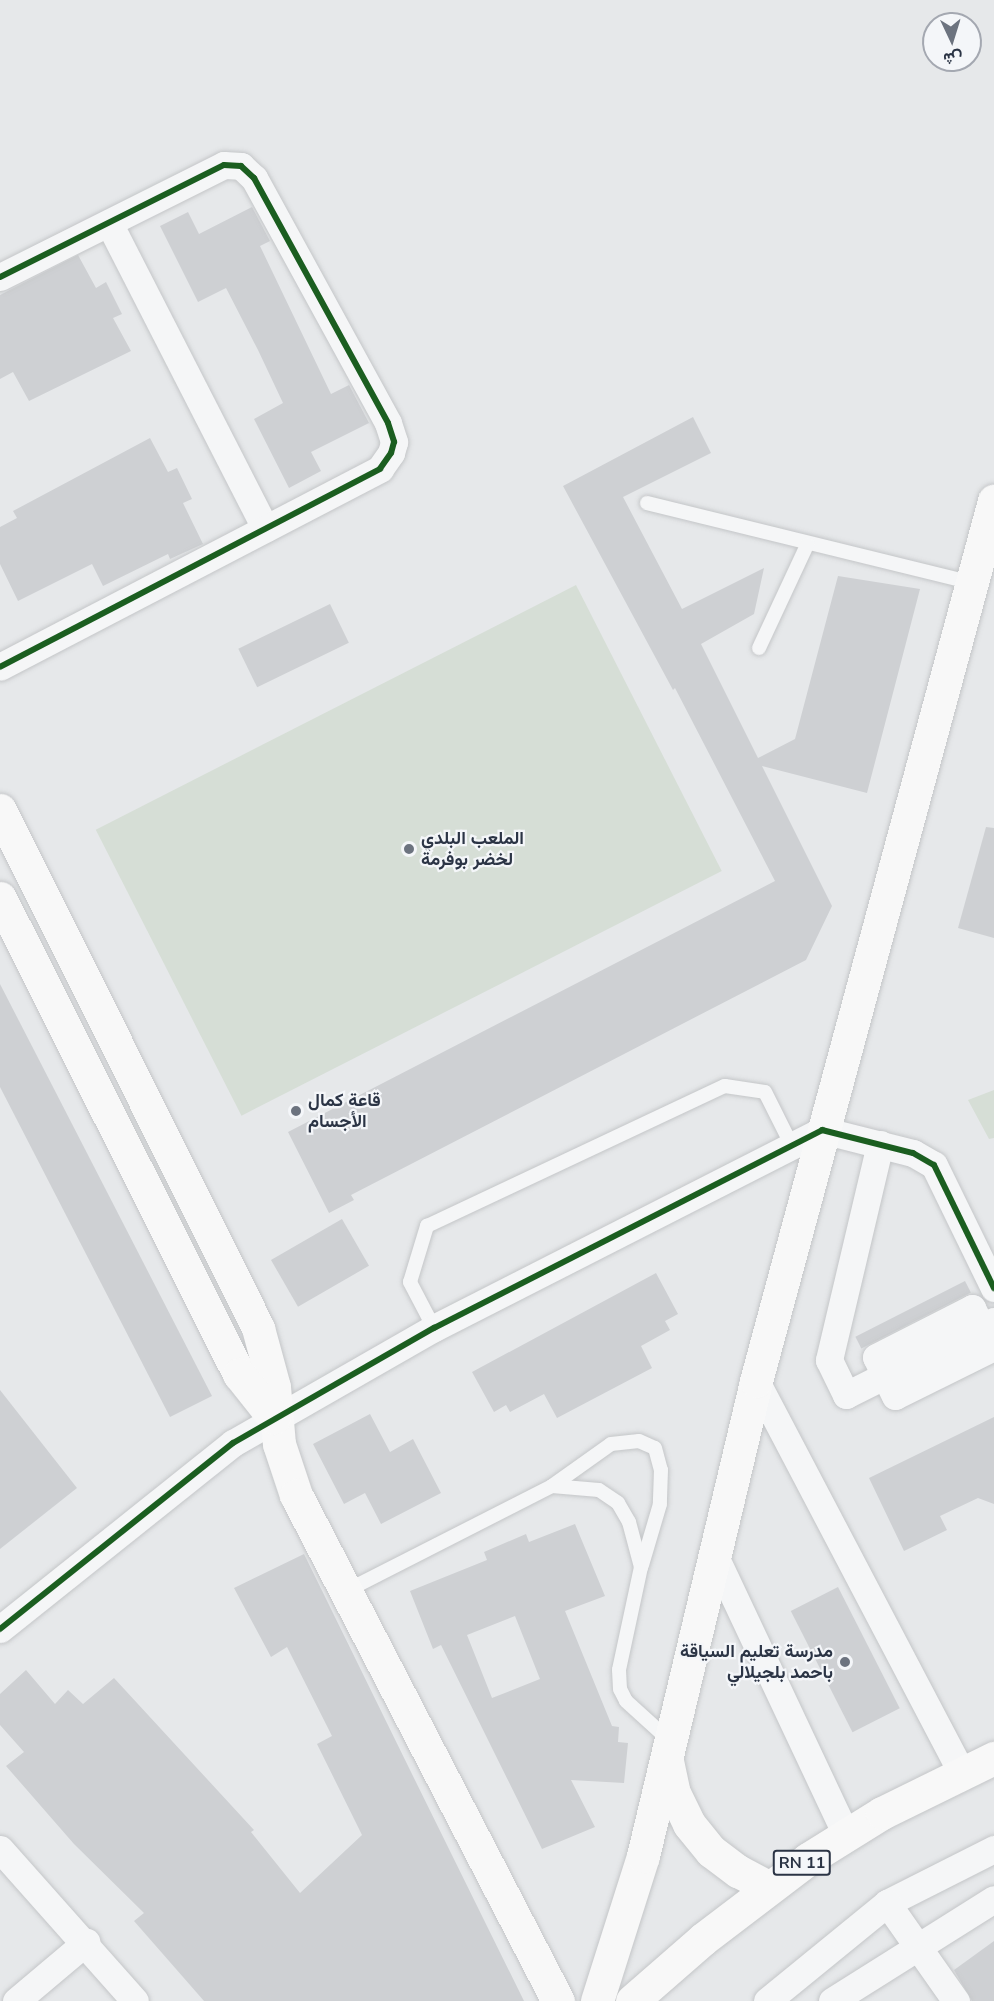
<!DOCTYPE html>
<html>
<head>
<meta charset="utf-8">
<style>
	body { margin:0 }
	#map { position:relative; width:994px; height:2001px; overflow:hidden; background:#e6e8ea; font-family:"Nunito Sans",Vazirmatn,sans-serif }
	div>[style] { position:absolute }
	.green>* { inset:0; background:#d6ded6; transform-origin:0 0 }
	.building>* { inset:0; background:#ced0d3; transform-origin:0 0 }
	.roads { filter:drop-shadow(0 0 2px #c4c6c8) drop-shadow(0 0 2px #c4c6c8) }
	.service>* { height:14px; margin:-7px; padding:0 7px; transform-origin:7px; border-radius:7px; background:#f5f6f7 }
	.minor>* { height:27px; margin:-13.5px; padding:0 13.5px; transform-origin:13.5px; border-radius:13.5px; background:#f5f6f7 }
	.secondary>* { height:33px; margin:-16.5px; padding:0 16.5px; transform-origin:16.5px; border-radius:16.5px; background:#f8f8f8 }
	.primary>* { height:33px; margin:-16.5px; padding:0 16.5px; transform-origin:16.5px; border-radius:16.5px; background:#f8f8f8 }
	.cycleway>* { height:6px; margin:-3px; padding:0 3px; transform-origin:3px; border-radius:3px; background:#1b5e20 }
	.dots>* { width:16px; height:16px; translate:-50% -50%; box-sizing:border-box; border:3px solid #f4f6f9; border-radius:50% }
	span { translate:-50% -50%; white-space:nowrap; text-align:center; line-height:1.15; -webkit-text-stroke:4.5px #f4f6f9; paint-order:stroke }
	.shield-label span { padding:2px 4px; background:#f4f6f9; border:2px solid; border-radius:4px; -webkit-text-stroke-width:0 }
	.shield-label { font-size:16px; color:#2b3445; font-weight:700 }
	.poi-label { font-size:18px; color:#2b3445; font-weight:700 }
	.left { translate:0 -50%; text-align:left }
	.right { translate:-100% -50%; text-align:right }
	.north { position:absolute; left:922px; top:12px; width:60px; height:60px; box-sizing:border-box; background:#f4f6f9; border:2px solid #a4a8b1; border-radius:50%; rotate:176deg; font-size:16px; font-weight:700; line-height:24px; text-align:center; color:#2b3445 }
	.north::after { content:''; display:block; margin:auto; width:21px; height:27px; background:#6c737f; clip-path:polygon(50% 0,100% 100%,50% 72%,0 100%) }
</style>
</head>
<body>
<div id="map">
	<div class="green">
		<div style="left:576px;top:585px;width:321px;height:539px;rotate:63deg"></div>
		<div style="clip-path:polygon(994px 1090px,994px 1138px,989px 1139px,968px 1100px)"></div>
	</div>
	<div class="building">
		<div style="clip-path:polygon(252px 207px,270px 241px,260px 246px,331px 394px,349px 385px,369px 423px,311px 452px,321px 471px,289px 488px,254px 419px,283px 403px,258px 350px,226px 288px,198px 302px,160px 226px,188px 212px,199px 234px)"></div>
		<div style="clip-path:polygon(78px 255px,96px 288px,106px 282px,122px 314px,113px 318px,131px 351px,29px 401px,13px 372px,0 379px,0 295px)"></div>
		<div style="clip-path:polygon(693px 417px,711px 453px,623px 497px,682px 609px,764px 568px,754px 614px,701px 644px,758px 758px,795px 739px,838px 576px,920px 589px,867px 793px,762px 766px,832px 906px,806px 960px,351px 1195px,354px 1200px,329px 1213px,288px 1132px,775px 881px,675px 688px,673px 690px,563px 486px)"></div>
		<div style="clip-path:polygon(150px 438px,168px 472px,177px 468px,192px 499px,183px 503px,203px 544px,170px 559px,168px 554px,103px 586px,92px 564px,18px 601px,0 564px,0 527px,17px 518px,13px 511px)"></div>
		<div style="left:330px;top:604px;width:43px;height:102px;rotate:64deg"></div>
		<div style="clip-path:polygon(986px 827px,994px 828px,994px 938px,958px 928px)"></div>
		<div style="clip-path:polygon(0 984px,212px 1396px,170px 1417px,0 1087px)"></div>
		<div style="left:342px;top:1219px;width:54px;height:82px;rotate:60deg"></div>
		<div style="clip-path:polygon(656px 1273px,678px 1314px,665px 1321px,670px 1330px,641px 1346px,652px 1368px,557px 1418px,544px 1394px,510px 1412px,506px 1405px,494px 1412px,472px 1372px)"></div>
		<div style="left:965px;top:1281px;width:13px;height:123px;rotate:63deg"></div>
		<div style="clip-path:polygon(0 1390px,77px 1488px,0 1549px)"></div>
		<div style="clip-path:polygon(370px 1414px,390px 1452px,413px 1439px,441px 1493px,381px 1524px,365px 1493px,344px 1504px,313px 1444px)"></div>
		<div style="clip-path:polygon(994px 1417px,994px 1504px,978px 1498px,940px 1516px,947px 1530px,904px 1551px,869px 1478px)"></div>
		<div style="clip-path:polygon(evenodd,575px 1524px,605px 1596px,565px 1611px,612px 1726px,619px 1727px,618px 1742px,628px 1743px,624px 1783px,571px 1780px,595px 1827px,542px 1849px,441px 1645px,433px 1649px,410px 1591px,487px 1560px,484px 1552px,526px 1534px,529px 1542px,575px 1524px,515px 1616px,540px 1679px,492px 1698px,467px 1635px,515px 1616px)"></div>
		<div style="clip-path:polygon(304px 1554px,410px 1770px,524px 2001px,204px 2001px,134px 1921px,144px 1913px,74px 1844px,6px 1766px,24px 1752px,0 1725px,0 1694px,26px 1670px,55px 1704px,68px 1690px,83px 1704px,114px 1678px,254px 1830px,251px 1832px,300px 1893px,362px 1835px,317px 1744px,332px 1736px,287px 1647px,271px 1657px,234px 1588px)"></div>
		<div style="left:838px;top:1587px;width:136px;height:53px;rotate:63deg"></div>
		<div style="clip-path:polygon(994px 1941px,994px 2001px,972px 2001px,954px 1970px)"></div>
	</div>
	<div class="roads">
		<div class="service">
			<div style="left:647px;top:503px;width:336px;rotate:13.8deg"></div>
			<div style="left:759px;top:648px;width:114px;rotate:-65deg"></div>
			<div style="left:434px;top:1328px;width:52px;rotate:-117.6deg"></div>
			<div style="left:410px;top:1282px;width:59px;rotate:-73.1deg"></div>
			<div style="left:427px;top:1226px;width:329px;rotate:-25.2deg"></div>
			<div style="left:725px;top:1086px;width:40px;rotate:8.5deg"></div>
			<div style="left:765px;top:1092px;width:60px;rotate:63.4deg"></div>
			<div style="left:552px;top:1486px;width:72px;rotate:-35.4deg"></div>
			<div style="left:611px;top:1444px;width:28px;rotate:-6deg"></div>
			<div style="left:639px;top:1441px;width:17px;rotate:24deg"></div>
			<div style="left:655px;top:1448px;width:23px;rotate:75deg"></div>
			<div style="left:661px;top:1470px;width:34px;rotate:92deg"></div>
			<div style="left:660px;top:1504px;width:64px;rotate:106.4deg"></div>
			<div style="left:346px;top:1591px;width:231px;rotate:-27deg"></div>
			<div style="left:552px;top:1486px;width:47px;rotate:4.9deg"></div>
			<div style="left:599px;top:1490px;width:23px;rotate:34deg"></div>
			<div style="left:618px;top:1503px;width:22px;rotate:60deg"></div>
			<div style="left:629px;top:1522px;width:47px;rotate:75.1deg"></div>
			<div style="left:641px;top:1567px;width:105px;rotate:102.1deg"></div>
			<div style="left:619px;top:1670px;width:19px;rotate:87deg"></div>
			<div style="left:620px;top:1689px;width:13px;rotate:63deg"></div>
			<div style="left:626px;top:1701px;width:58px;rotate:42.2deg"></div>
		</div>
		<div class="minor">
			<div style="left:109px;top:223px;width:343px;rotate:62.9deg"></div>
			<div style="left:0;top:277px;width:250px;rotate:-26.6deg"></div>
			<div style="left:224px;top:165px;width:17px;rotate:3deg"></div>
			<div style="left:241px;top:166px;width:18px;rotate:43deg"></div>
			<div style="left:254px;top:178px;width:279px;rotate:61.3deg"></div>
			<div style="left:388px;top:423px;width:20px;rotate:72deg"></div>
			<div style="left:394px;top:442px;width:11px;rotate:105deg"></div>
			<div style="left:391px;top:453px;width:19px;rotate:125deg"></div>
			<div style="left:380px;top:469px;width:428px;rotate:152.5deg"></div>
			<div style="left:880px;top:1144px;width:222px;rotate:103.3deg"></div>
			<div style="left:829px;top:1360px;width:39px;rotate:64deg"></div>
			<div style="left:846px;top:1395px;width:165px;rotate:-26.6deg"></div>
			<div style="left:972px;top:1308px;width:45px;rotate:63.4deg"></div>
			<div style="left:992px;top:1348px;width:108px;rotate:153.7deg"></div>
			<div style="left:895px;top:1396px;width:43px;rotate:-116deg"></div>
			<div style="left:876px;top:1357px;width:108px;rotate:-27deg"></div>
			<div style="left:756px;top:1381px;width:444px;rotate:62.3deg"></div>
			<div style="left:713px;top:1552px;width:313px;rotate:64.8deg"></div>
			<div style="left:0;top:1629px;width:298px;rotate:-38.6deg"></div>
			<div style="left:233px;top:1443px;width:232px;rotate:-29.8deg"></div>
			<div style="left:434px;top:1328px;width:436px;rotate:-27deg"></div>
			<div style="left:822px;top:1130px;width:94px;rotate:14.2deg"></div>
			<div style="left:913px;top:1153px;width:24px;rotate:30deg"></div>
			<div style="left:934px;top:1165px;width:137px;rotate:64deg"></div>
			<div style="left:0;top:1849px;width:203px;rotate:48.4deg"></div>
			<div style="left:887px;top:1903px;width:120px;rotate:-26.8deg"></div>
			<div style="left:16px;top:2001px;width:92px;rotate:-40.1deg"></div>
			<div style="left:767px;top:2001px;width:155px;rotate:-39.2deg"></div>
			<div style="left:887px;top:1903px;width:120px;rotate:54.9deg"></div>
			<div style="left:832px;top:2001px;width:191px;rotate:-32.2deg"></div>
		</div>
		<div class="secondary">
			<div style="left:0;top:810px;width:579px;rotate:63.52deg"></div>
			<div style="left:258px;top:1328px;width:61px;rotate:74.8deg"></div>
			<div style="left:274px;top:1387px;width:57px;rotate:85deg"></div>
			<div style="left:279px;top:1444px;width:54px;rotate:71.6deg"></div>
			<div style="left:296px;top:1495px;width:570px;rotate:62.63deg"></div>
			<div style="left:0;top:898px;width:533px;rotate:63.34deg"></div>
			<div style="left:239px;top:1374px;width:56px;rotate:51.5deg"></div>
			<div style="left:667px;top:1761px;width:33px;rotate:78deg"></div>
			<div style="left:674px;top:1793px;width:34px;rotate:64deg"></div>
			<div style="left:689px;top:1824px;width:35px;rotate:51deg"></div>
			<div style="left:711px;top:1851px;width:34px;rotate:37deg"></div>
			<div style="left:738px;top:1871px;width:34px;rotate:28deg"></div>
			<div style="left:597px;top:2001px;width:152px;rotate:-72.4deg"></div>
			<div style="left:643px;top:1856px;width:488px;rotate:-76.6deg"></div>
			<div style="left:756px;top:1381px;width:912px;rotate:-74.87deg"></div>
		</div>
		<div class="primary">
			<div style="left:632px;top:2001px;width:94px;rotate:-41.1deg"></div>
			<div style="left:703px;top:1939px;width:132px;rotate:-37.3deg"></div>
			<div style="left:808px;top:1859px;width:87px;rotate:-31.9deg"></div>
			<div style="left:882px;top:1813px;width:125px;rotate:-26.2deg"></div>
		</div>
	</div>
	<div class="cycleway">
		<div style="left:0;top:277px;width:250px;rotate:-26.6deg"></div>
		<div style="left:224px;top:165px;width:17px;rotate:3deg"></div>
		<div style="left:241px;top:166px;width:18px;rotate:43deg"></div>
		<div style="left:254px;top:178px;width:279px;rotate:61.3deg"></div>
		<div style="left:388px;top:423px;width:20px;rotate:72deg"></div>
		<div style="left:394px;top:442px;width:11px;rotate:105deg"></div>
		<div style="left:391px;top:453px;width:19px;rotate:125deg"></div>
		<div style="left:380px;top:469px;width:428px;rotate:152.5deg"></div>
		<div style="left:0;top:1629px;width:298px;rotate:-38.6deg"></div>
		<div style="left:233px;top:1443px;width:232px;rotate:-29.8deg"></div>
		<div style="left:434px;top:1328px;width:436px;rotate:-27deg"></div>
		<div style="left:822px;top:1130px;width:94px;rotate:14.2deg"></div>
		<div style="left:913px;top:1153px;width:24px;rotate:30deg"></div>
		<div style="left:934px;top:1165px;width:137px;rotate:64deg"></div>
	</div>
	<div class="dots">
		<div style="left:409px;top:849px;background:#6c737f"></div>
		<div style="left:296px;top:1111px;background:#6c737f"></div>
		<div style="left:845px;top:1662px;background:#6c737f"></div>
	</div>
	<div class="shield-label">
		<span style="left:802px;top:1863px">RN 11</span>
	</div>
	<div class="poi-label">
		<span class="left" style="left:421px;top:849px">الملعب البلدي<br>لخضر بوفرمة</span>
		<span class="left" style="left:308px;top:1111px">قاعة كمال<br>الأجسام</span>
		<span class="right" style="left:833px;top:1662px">مدرسة تعليم السياقة<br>باحمد بلجيلالي</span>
	</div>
	<div class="north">ش</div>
</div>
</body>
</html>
